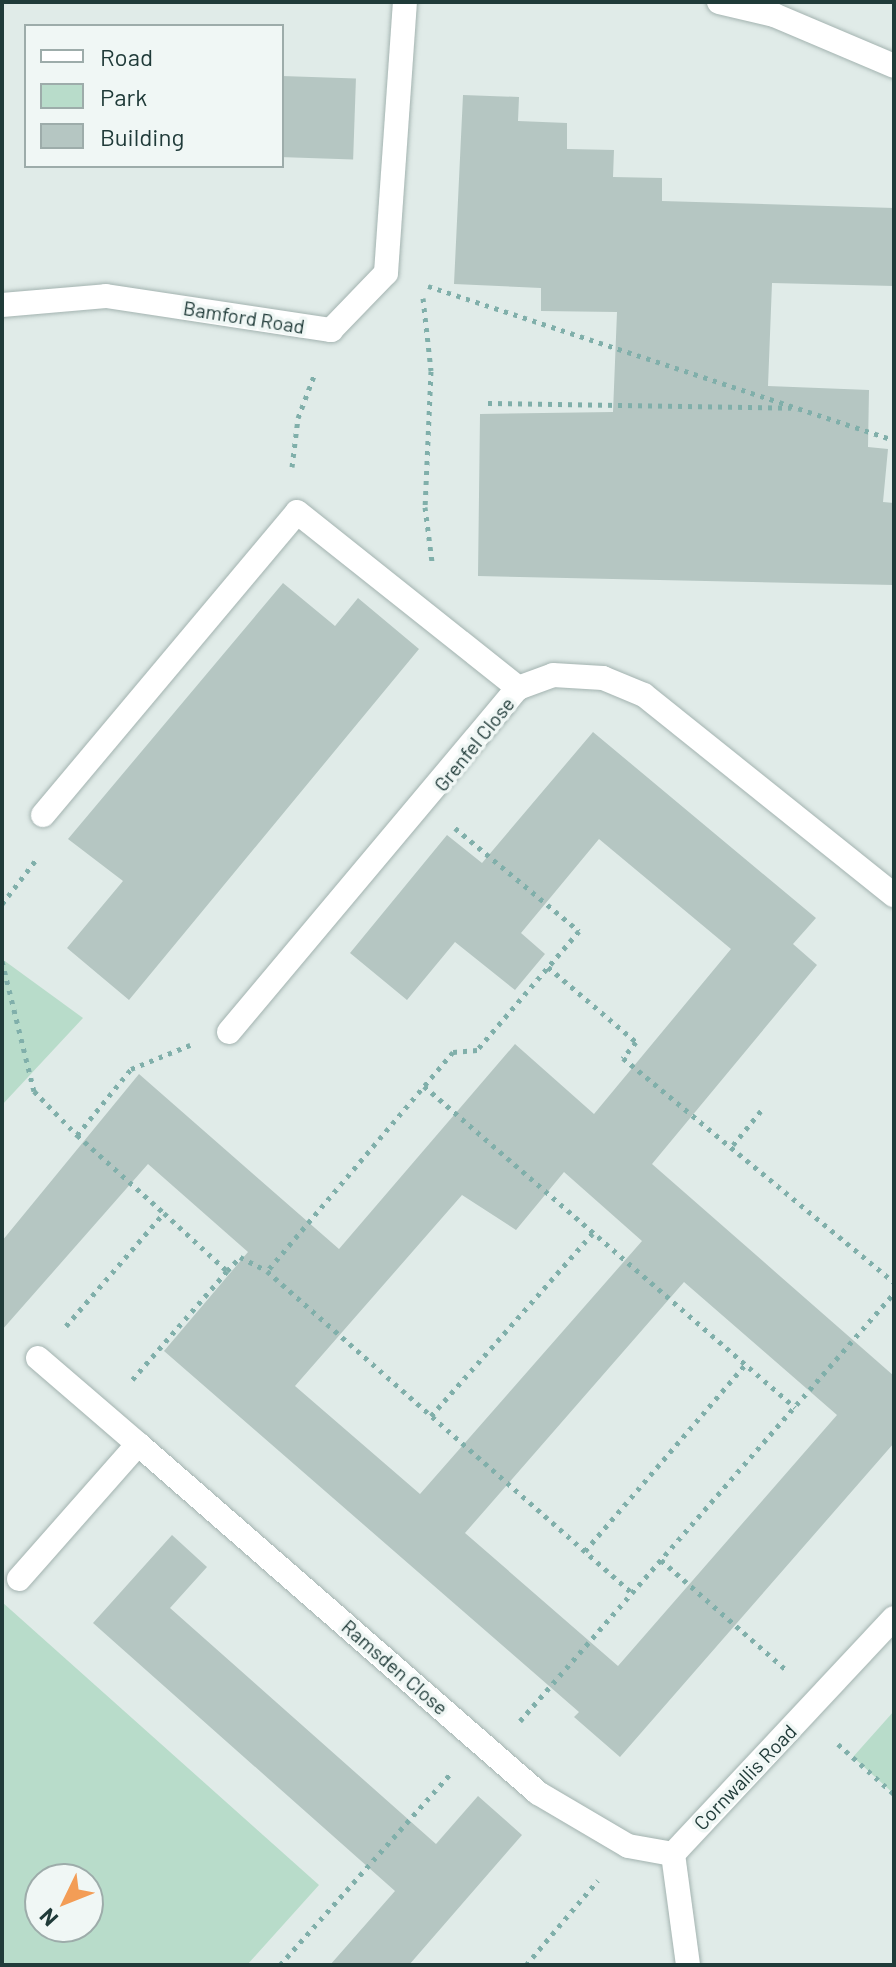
<!DOCTYPE html>
<html>
<head>
<meta charset="utf-8">
<style>
	body { margin:0 }
	#map { position:relative; width:896px; height:1967px; overflow:hidden; background:#e0ebe8; font-family:Barlow,sans-serif }
	div>[style] { position:absolute }
	.green>* { inset:0; background:#b8dcca }
	.building>* { inset:0; background:#b5c6c2; transform-origin:0 0 }
	.path>* { height:5px; margin-top:-2.5px; transform-origin:0; background:repeating-linear-gradient(90deg,#80afaa 0 4px,transparent 0 10px) }
	.roads { filter:drop-shadow(0 0 2px #a3b3b0) drop-shadow(0 0 2px #a3b3b0) }
	.minor>* { height:24px; margin:-12px; padding:0 12px; transform-origin:12px; border-radius:12px; background:#fff }
	span { translate:-50% -50%; white-space:nowrap; text-align:center; line-height:1.15; -webkit-text-stroke:7px #f0f7f5; paint-order:stroke }
	.street-label { font-size:20px; color:#203b39 }
	.frame { position:absolute; inset:0; border:4px solid #203b39; pointer-events:none }
	.legend { position:absolute; left:24px; top:24px; width:260px; height:144px; box-sizing:border-box; background:#f0f7f5; border:2px solid #9dacaa; margin:0; padding:10px 14px; list-style:none; font-size:24px; color:#203b39 }
	.legend li { display:flex; align-items:center; gap:16px; height:40px }
	.legend b { width:40px; border:2px solid #9dacaa }
	.north { position:absolute; left:24px; top:1863px; width:80px; height:80px; box-sizing:border-box; background:#f0f7f5; border:2px solid #9dacaa; border-radius:50%; rotate:227deg; font-size:22px; font-weight:700; line-height:32px; text-align:center; color:#203b39 }
	.north::after { content:''; display:block; margin:auto; width:28px; height:36px; background:#f39d56; clip-path:polygon(50% 0,100% 100%,50% 72%,0 100%) }
</style>
</head>
<body>
<div id="map">
	<div class="green">
		<div style="clip-path:polygon(2px 959px,83px 1018px,2px 1105px)"></div>
		<div style="clip-path:polygon(evenodd,2px 1602px,319px 1885px,247px 1965px,2px 1965px,2px 1602px,40px 1879px,88px 1879px,88px 1927px,40px 1927px,40px 1879px)"></div>
		<div style="clip-path:polygon(894px 1711px,894px 1794px,853px 1757px)"></div>
	</div>
	<div class="building">
		<div style="left:282px;top:76px;width:74px;height:81px;rotate:2deg"></div>
		<div style="clip-path:polygon(463px 95px,519px 97px,518px 121px,567px 123px,567px 149px,614px 150px,613px 177px,662px 178px,662px 201px,894px 208px,894px 286px,772px 283px,768px 386px,869px 390px,868px 447px,888px 449px,883px 502px,894px 503px,894px 585px,478px 576px,480px 414px,613px 412px,617px 312px,541px 311px,541px 288px,454px 284px)"></div>
		<div style="clip-path:polygon(283px 583px,335px 626px,358px 598px,419px 649px,129px 1000px,67px 948px,123px 881px,68px 839px)"></div>
		<div style="clip-path:polygon(evenodd,593px 732px,816px 918px,793px 944px,817px 965px,652px 1164px,894px 1376px,894px 1443px,620px 1757px,574px 1717px,579px 1712px,164px 1351px,248px 1252px,148px 1164px,2px 1330px,2px 1241px,139px 1074px,339px 1249px,515px 1044px,594px 1114px,731px 949px,599px 839px,521px 933px,545px 954px,515px 990px,455px 942px,407px 1000px,350px 953px,447px 835px,482px 863px,593px 732px,564px 1172px,642px 1241px,420px 1494px,295px 1386px,462px 1195px,516px 1230px,564px 1172px,593px 732px,684px 1282px,837px 1415px,618px 1666px,465px 1533px,684px 1282px)"></div>
		<div style="clip-path:polygon(172px 1535px,207px 1567px,170px 1608px,436px 1844px,478px 1796px,522px 1835px,409px 1965px,330px 1965px,395px 1891px,93px 1623px)"></div>
	</div>
	<div class="path">
		<div style="left:428px;top:286px;width:491px;rotate:18.3deg"></div>
		<div style="left:423px;top:298px;width:73px;rotate:83.7deg"></div>
		<div style="left:431px;top:371px;width:136px;rotate:92.5deg"></div>
		<div style="left:425px;top:507px;width:55px;rotate:82.7deg"></div>
		<div style="left:488px;top:403px;width:303px;rotate:0.9deg"></div>
		<div style="left:292px;top:467px;width:49px;rotate:-83deg"></div>
		<div style="left:298px;top:418px;width:48px;rotate:-69.3deg"></div>
		<div style="left:455px;top:828px;width:161px;rotate:39.7deg"></div>
		<div style="left:579px;top:931px;width:157px;rotate:130.6deg"></div>
		<div style="left:477px;top:1050px;width:24px;rotate:175deg"></div>
		<div style="left:453px;top:1052px;width:287px;rotate:130.3deg"></div>
		<div style="left:267px;top:1271px;width:487px;rotate:41.4deg"></div>
		<div style="left:2px;top:904px;width:59px;rotate:-52.5deg"></div>
		<div style="left:2px;top:961px;width:134px;rotate:76.2deg"></div>
		<div style="left:34px;top:1091px;width:62px;rotate:45.7deg"></div>
		<div style="left:77px;top:1135px;width:85px;rotate:-50.7deg"></div>
		<div style="left:131px;top:1069px;width:64px;rotate:-22.1deg"></div>
		<div style="left:548px;top:967px;width:116px;rotate:40.4deg"></div>
		<div style="left:636px;top:1042px;width:21px;rotate:129deg"></div>
		<div style="left:623px;top:1058px;width:352px;rotate:39.6deg"></div>
		<div style="left:424px;top:1086px;width:491px;rotate:40.9deg"></div>
		<div style="left:77px;top:1135px;width:117px;rotate:41.9deg"></div>
		<div style="left:733px;top:1145px;width:49px;rotate:-50.8deg"></div>
		<div style="left:227px;top:1271px;width:19px;rotate:-47deg"></div>
		<div style="left:240px;top:1257px;width:30px;rotate:27deg"></div>
		<div style="left:66px;top:1326px;width:150px;rotate:-49.1deg"></div>
		<div style="left:164px;top:1213px;width:86px;rotate:42.6deg"></div>
		<div style="left:227px;top:1271px;width:147px;rotate:131.1deg"></div>
		<div style="left:431px;top:1416px;width:244px;rotate:-48.5deg"></div>
		<div style="left:585px;top:1551px;width:247px;rotate:-49.3deg"></div>
		<div style="left:661px;top:1560px;width:167px;rotate:41.3deg"></div>
		<div style="left:520px;top:1721px;width:568px;rotate:-48.85deg"></div>
		<div style="left:838px;top:1744px;width:75px;rotate:41.8deg"></div>
		<div style="left:280px;top:1965px;width:256px;rotate:-48.3deg"></div>
		<div style="left:526px;top:1965px;width:111px;rotate:-49.7deg"></div>
	</div>
	<div class="roads">
		<div class="minor">
			<div style="left:719px;top:2px;width:57px;rotate:13.3deg"></div>
			<div style="left:774px;top:15px;width:130px;rotate:23deg"></div>
			<div style="left:2px;top:305px;width:104px;rotate:-4.9deg"></div>
			<div style="left:106px;top:296px;width:228px;rotate:8.6deg"></div>
			<div style="left:331px;top:330px;width:79px;rotate:-46deg"></div>
			<div style="left:386px;top:273px;width:272px;rotate:-86deg"></div>
			<div style="left:43px;top:815px;width:395px;rotate:-50deg"></div>
			<div style="left:297px;top:512px;width:283px;rotate:38.5deg"></div>
			<div style="left:229px;top:1032px;width:449px;rotate:-50deg"></div>
			<div style="left:518px;top:688px;width:37px;rotate:-20deg"></div>
			<div style="left:553px;top:675px;width:50px;rotate:3.4deg"></div>
			<div style="left:603px;top:678px;width:44px;rotate:22.5deg"></div>
			<div style="left:644px;top:695px;width:320px;rotate:38.7deg"></div>
			<div style="left:38px;top:1358px;width:132px;rotate:40.7deg"></div>
			<div style="left:19px;top:1579px;width:180px;rotate:-48.6deg"></div>
			<div style="left:138px;top:1444px;width:531px;rotate:41.1deg"></div>
			<div style="left:538px;top:1793px;width:104px;rotate:30.5deg"></div>
			<div style="left:628px;top:1846px;width:46px;rotate:10.1deg"></div>
			<div style="left:688px;top:1965px;width:112px;rotate:-97.7deg"></div>
			<div style="left:673px;top:1854px;width:323px;rotate:-46.9deg"></div>
		</div>
	</div>
	<div class="street-label">
		<span style="left:244px;top:317px;rotate:9deg">Bamford Road</span>
		<span style="left:474px;top:744px;rotate:-51deg">Grenfel Close</span>
		<span style="left:395px;top:1667px;rotate:41deg">Ramsden Close</span>
		<span style="left:745px;top:1777px;rotate:-46deg">Cornwallis Road</span>
	</div>
	<div class="frame"></div>
	<ul class="legend">
	<li><b style="height:10px;background:#fff"></b>Road</li>
	<li><b style="height:22px;background:#b8dcca"></b>Park</li>
	<li><b style="height:22px;background:#b5c6c2"></b>Building</li>
	</ul>
	<div class="north">N</div>
</div>
</body>
</html>
